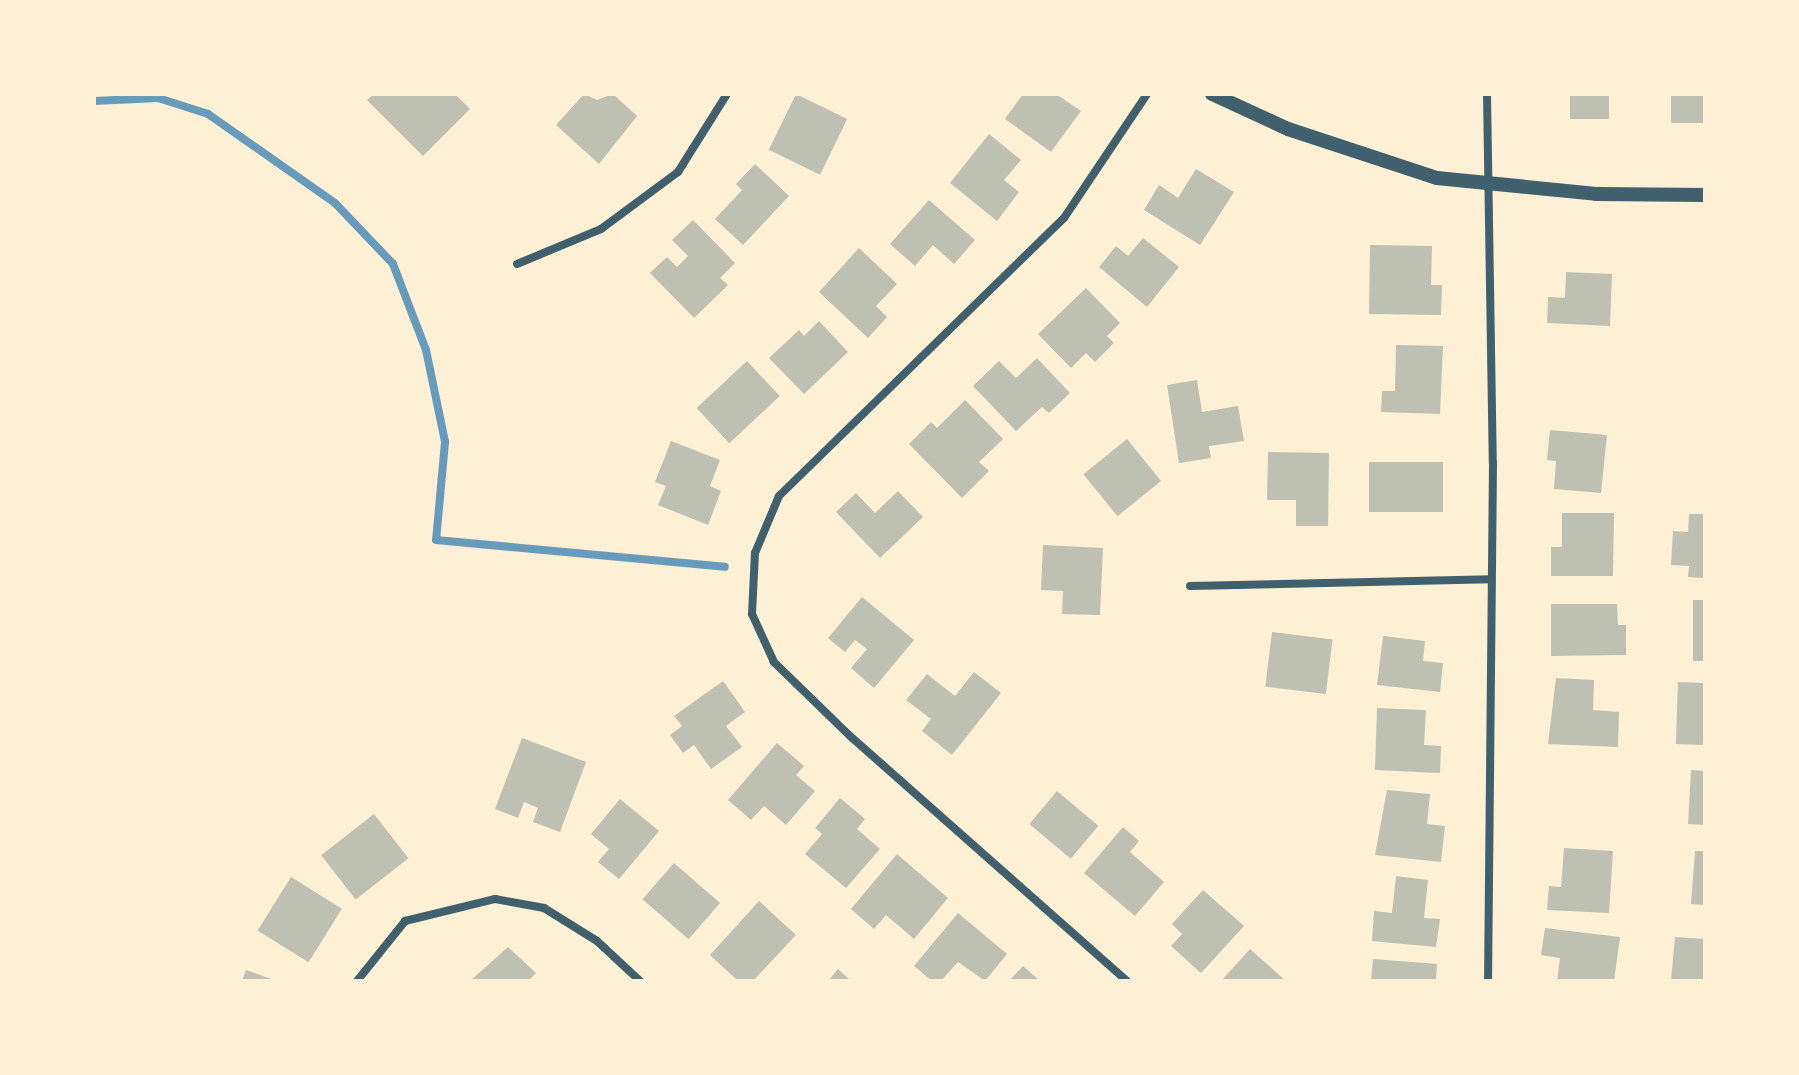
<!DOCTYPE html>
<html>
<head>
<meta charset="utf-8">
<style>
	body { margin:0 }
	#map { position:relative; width:1799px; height:1075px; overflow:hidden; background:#fdf0d5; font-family:Quicksand,sans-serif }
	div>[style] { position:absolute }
	.stream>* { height:8px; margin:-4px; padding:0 4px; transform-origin:4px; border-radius:4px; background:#669bbc }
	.building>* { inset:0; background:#bec0b2; transform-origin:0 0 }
	.minor>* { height:8px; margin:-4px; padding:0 4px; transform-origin:4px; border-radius:4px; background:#3f606c }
	.tertiary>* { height:14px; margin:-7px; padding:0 7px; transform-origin:7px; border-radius:7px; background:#3f606c }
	span { translate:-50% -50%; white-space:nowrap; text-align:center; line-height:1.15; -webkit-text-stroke:7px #fdf0d5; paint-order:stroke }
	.frame { position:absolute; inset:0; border:96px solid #fdf0d5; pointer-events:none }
</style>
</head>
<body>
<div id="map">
	<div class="stream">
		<div style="left:94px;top:101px;width:64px;rotate:-2.7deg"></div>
		<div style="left:158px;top:98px;width:52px;rotate:17.7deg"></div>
		<div style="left:208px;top:114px;width:155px;rotate:35deg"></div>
		<div style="left:335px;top:203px;width:84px;rotate:46.4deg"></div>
		<div style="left:393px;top:264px;width:92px;rotate:69deg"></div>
		<div style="left:426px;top:350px;width:94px;rotate:78.3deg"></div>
		<div style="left:445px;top:442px;width:98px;rotate:95.2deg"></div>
		<div style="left:436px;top:540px;width:290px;rotate:5.3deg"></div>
	</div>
	<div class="building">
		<div style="clip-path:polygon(374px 94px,455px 94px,470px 109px,423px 156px,367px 100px)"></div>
		<div style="clip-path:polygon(584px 94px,597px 100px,613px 94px,637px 116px,599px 164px,556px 125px)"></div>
		<div style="left:796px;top:94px;width:57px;height:62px;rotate:26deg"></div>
		<div style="clip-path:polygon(1023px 94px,1056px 94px,1081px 111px,1051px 152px,1005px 119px)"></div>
		<div style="left:1570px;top:94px;width:39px;height:25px"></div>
		<div style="left:1671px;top:94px;width:34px;height:29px"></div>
		<div style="clip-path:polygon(989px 134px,1021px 160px,1004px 180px,1019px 192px,997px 221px,950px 183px)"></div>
		<div style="clip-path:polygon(755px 164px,789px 196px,743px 245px,715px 219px,742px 190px,736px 184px)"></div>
		<div style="clip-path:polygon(1196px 169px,1234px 192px,1200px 245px,1144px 210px,1159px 185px,1178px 198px)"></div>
		<div style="clip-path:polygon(929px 200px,975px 240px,954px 264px,933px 245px,915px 266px,890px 244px)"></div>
		<div style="clip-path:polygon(693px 220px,735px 263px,720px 278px,728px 285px,694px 318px,650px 273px,667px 257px,677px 267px,688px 256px,672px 240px)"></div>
		<div style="clip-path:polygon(1143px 238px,1179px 267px,1147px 307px,1099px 267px,1116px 246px,1128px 256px)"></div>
		<div style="clip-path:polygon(1370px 245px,1432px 246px,1431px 285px,1442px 285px,1441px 315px,1369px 314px)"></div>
		<div style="clip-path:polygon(859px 248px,897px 284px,876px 306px,887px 317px,868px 338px,819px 292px)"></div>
		<div style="clip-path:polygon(1566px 272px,1612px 274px,1610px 326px,1547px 323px,1548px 297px,1565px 298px)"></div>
		<div style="clip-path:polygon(1086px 288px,1120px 323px,1107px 336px,1114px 343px,1095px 362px,1086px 353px,1071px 368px,1038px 334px)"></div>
		<div style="clip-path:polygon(819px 321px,848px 352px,804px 394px,769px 358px,799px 330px,804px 336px)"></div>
		<div style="clip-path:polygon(1396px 345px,1443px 346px,1440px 414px,1381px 412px,1382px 391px,1395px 391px)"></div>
		<div style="clip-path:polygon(1037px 358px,1070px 393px,1049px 413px,1042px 407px,1016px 431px,973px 386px,999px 361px,1016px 378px)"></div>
		<div style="left:747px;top:361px;width:48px;height:69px;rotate:47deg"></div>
		<div style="clip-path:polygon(1197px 380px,1202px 412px,1238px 406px,1244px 441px,1209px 446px,1211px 458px,1179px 463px,1167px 385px)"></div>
		<div style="clip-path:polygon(965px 400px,1003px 439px,979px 462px,989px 471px,962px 498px,909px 444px,931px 422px,937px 428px)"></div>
		<div style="clip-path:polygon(1550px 430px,1607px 435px,1601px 493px,1554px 489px,1556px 461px,1547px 460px)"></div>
		<div style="left:1127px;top:439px;width:54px;height:56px;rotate:51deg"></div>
		<div style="clip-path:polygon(671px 441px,720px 460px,710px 486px,721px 491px,708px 525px,658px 505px,666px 486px,655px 482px)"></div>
		<div style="clip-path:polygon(1268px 452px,1329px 453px,1328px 526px,1296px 526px,1296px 500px,1267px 500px)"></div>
		<div style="left:1369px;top:462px;width:74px;height:50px"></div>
		<div style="clip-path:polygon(898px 491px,923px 517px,880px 558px,836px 512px,856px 493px,875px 513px)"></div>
		<div style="clip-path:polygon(1562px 513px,1614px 513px,1613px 576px,1551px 576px,1551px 547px,1562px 547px)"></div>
		<div style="clip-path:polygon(1689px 514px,1705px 514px,1705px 578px,1688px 577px,1689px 566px,1671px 565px,1673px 531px,1688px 532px)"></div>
		<div style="clip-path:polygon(1043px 545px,1103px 548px,1100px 615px,1062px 614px,1063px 591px,1041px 590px)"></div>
		<div style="clip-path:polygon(862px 597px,914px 640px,874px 688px,851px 668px,867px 649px,855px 640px,845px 652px,828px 638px)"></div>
		<div style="left:1693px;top:600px;width:12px;height:61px"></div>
		<div style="clip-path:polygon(1551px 604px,1617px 604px,1618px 625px,1626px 625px,1626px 655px,1551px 656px)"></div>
		<div style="left:1272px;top:632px;width:61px;height:55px;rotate:7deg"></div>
		<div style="clip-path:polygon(1383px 636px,1425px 641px,1423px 661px,1443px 663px,1440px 692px,1377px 685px)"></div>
		<div style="clip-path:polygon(974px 672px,1001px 693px,952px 755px,922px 731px,931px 719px,906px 700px,927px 674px,955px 696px)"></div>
		<div style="clip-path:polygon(1556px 678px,1594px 680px,1593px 710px,1619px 712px,1618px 747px,1548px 744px)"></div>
		<div style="clip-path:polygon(723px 681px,745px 712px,726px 726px,742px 747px,711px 769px,694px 745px,683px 753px,670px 735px,682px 726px,674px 716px)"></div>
		<div style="left:1678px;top:682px;width:27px;height:62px;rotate:2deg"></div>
		<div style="clip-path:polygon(1377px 708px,1426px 710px,1424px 745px,1441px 746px,1440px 773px,1375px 770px)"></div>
		<div style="clip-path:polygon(522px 738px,586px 762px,560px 832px,533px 822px,538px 808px,524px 802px,518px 818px,495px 809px)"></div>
		<div style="clip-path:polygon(777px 743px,804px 766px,796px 775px,815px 791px,786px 825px,764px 806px,751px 820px,728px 800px)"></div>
		<div style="clip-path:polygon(1691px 770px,1705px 771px,1705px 825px,1688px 824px)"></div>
		<div style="clip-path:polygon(1387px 790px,1430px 794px,1427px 824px,1445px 826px,1441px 862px,1375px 855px)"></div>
		<div style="left:1057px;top:791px;width:54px;height:43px;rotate:40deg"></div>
		<div style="clip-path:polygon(840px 798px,865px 819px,857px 829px,880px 849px,846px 888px,805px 854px,822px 834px,815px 828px)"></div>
		<div style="clip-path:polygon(620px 799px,659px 831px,619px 879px,598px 862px,609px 849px,591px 834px)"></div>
		<div style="left:374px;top:814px;width:56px;height:67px;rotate:52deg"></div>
		<div style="clip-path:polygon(1123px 827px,1139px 841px,1130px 852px,1164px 882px,1135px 916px,1084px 873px)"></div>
		<div style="clip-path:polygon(1564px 848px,1613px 851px,1609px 913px,1547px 910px,1549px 886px,1561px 887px)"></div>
		<div style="clip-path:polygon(1695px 851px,1705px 851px,1705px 905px,1691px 904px)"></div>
		<div style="clip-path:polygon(897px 854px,948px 898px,914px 939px,886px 915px,874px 929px,851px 909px)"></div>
		<div style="left:674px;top:863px;width:61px;height:48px;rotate:41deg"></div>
		<div style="clip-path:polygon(1396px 876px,1428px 880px,1424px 918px,1440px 919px,1436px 947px,1372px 941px,1374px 911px,1392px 913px)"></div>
		<div style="left:291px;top:877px;width:60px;height:63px;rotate:32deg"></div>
		<div style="clip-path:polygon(1203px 890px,1244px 926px,1201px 973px,1171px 946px,1182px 934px,1172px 924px)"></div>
		<div style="clip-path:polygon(759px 901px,796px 935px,753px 981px,738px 981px,710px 955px)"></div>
		<div style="clip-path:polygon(958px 913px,1007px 954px,985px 981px,958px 962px,941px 981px,932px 981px,914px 966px)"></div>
		<div style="clip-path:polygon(1545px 928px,1620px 937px,1614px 981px,1557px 981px,1560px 958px,1541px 955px)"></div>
		<div style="clip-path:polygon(1675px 937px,1705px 939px,1705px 981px,1671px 981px)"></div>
		<div style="clip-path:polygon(508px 947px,536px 973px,528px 981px,470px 981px)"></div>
		<div style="clip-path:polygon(1250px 949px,1286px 981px,1221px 981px)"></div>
		<div style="clip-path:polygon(1373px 959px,1437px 964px,1436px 981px,1371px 981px)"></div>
		<div style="clip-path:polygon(1023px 966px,1040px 981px,1009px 981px)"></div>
		<div style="clip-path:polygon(838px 969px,851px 981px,828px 981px)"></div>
		<div style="clip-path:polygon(246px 970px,277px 981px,242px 981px)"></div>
	</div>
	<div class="minor">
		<div style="left:1487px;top:94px;width:369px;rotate:89.1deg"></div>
		<div style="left:1493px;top:463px;width:518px;rotate:90.55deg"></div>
		<div style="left:517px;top:264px;width:91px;rotate:-22.6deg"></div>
		<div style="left:601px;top:229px;width:96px;rotate:-36.5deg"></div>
		<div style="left:678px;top:172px;width:92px;rotate:-57.9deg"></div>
		<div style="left:1190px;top:586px;width:300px;rotate:-1.3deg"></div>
		<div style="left:357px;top:981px;width:77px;rotate:-51.3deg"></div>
		<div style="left:405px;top:921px;width:93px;rotate:-13.7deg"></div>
		<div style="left:495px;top:899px;width:50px;rotate:10.4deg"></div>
		<div style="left:544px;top:908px;width:62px;rotate:31.9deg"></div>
		<div style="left:597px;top:941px;width:59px;rotate:42.9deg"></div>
		<div style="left:1127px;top:981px;width:371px;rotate:-138.5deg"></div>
		<div style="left:849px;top:735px;width:105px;rotate:-135.8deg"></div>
		<div style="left:774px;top:662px;width:53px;rotate:-114.6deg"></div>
		<div style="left:752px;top:614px;width:61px;rotate:-87.2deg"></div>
		<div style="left:755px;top:553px;width:62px;rotate:-67.2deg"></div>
		<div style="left:779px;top:496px;width:398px;rotate:-44.3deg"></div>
		<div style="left:1064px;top:218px;width:149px;rotate:-56.2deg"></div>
	</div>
	<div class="tertiary">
		<div style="left:1212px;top:94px;width:84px;rotate:24.7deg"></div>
		<div style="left:1288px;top:129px;width:157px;rotate:18.2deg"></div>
		<div style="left:1437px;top:178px;width:160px;rotate:5.7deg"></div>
		<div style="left:1596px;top:194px;width:109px;rotate:0.5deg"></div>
	</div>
	<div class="frame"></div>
</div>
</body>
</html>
